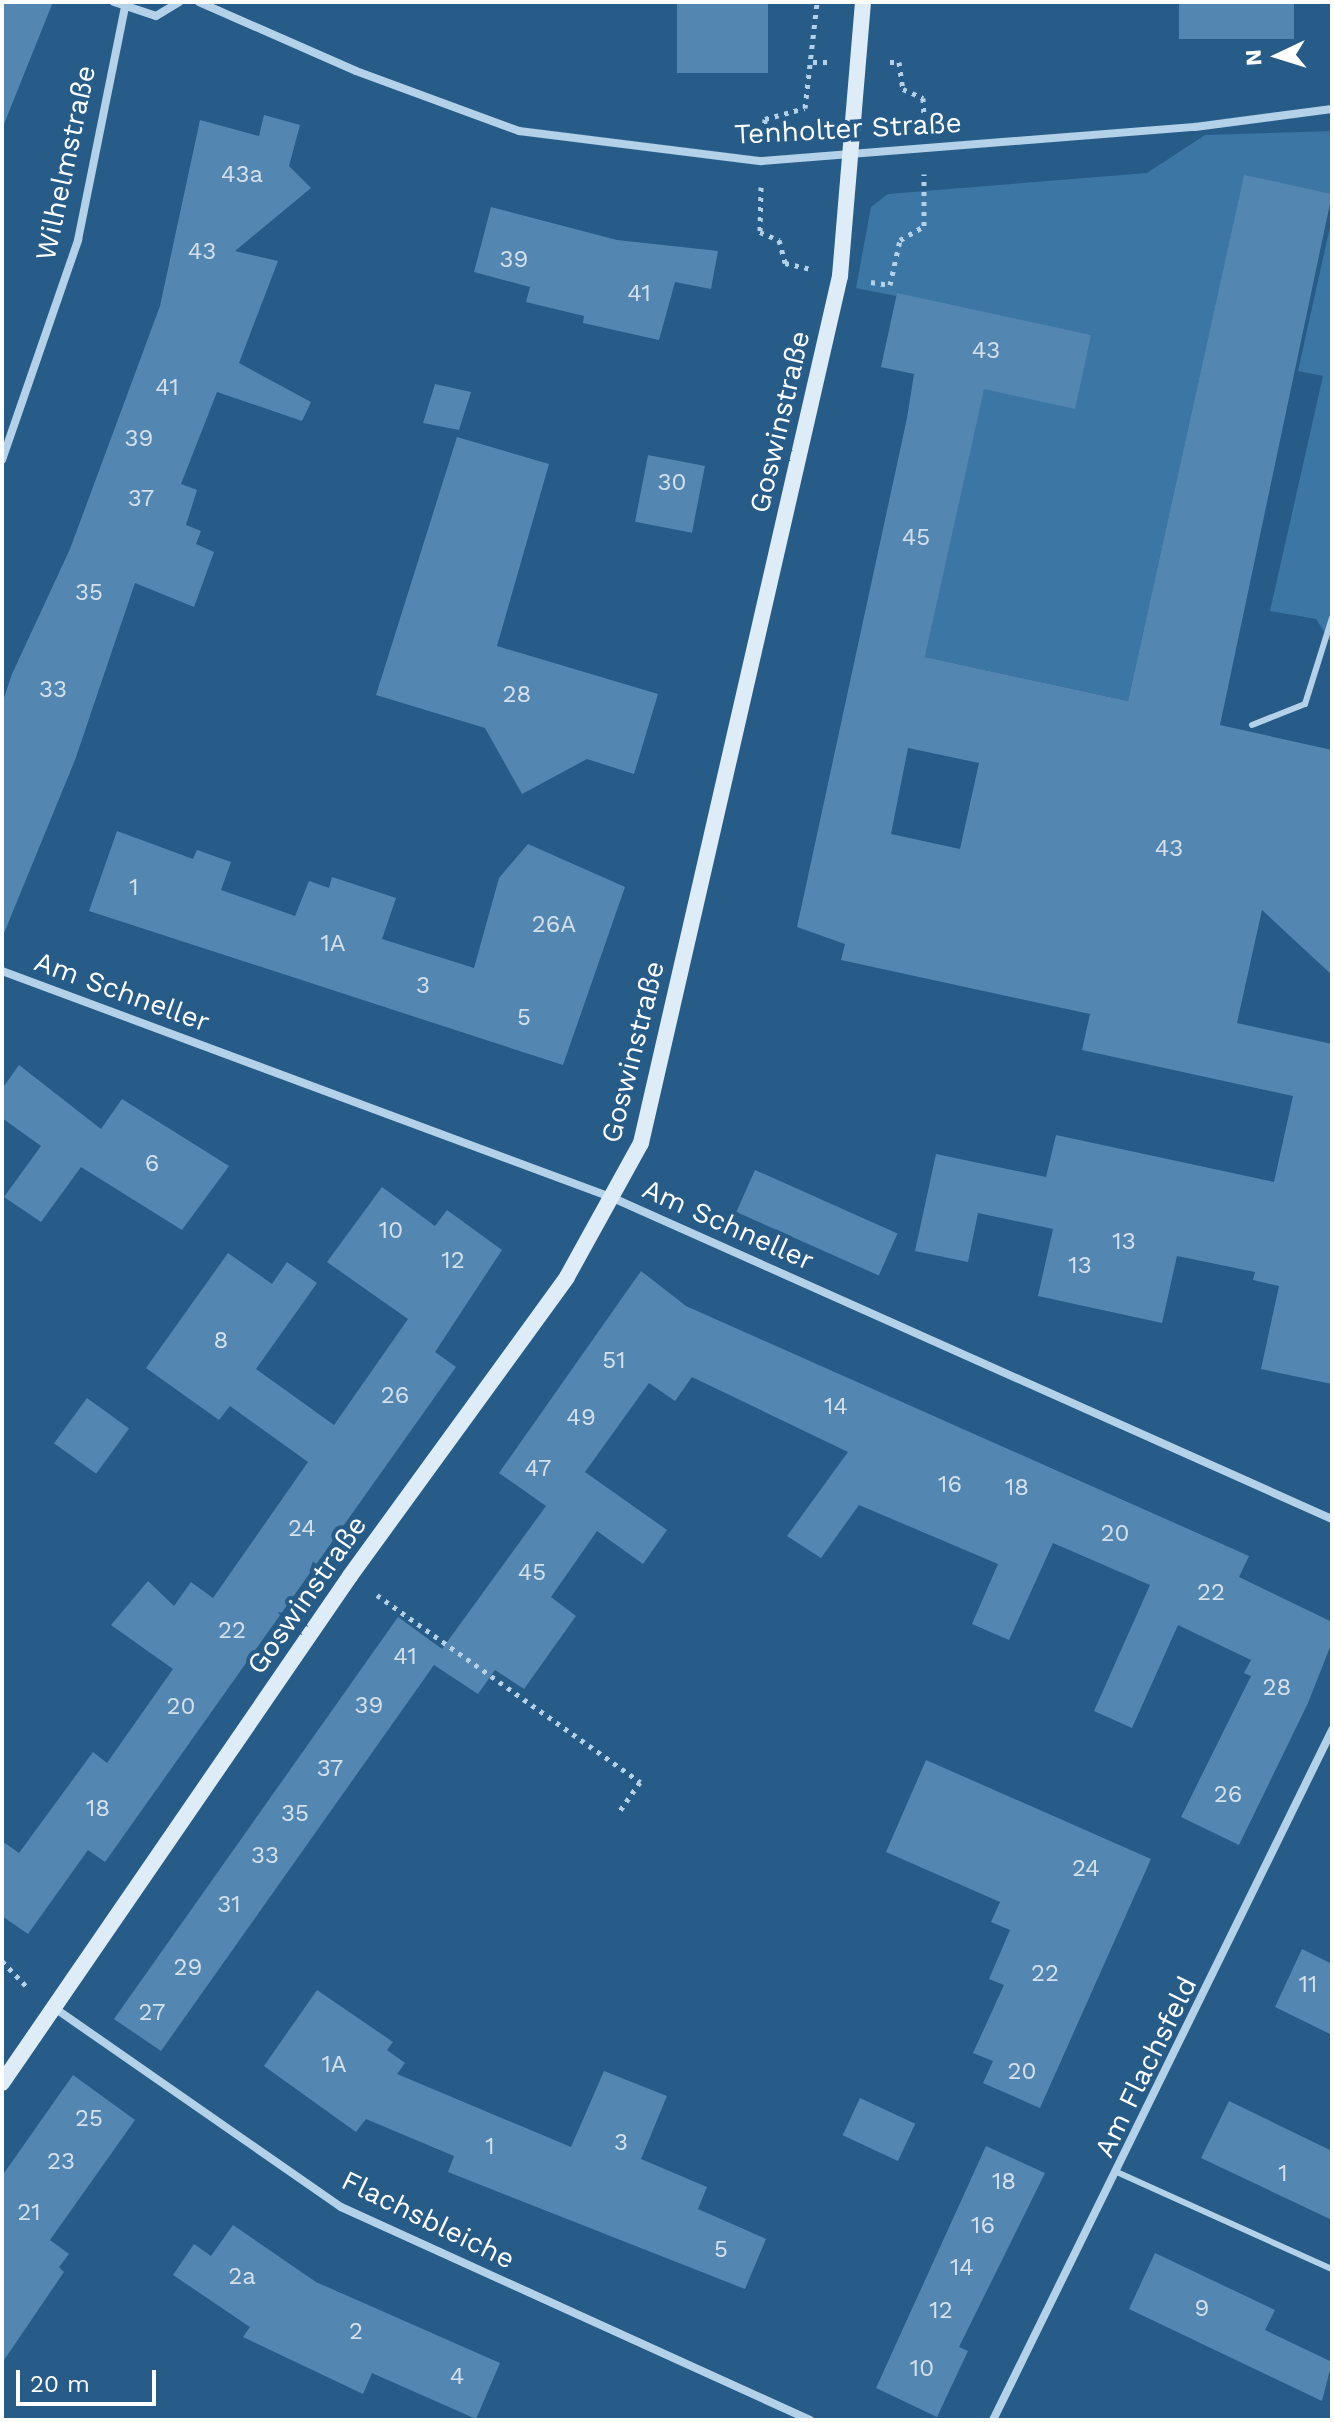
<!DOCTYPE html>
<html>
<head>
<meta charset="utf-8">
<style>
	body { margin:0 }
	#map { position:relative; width:1334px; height:2422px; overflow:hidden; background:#275c88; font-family:"Work Sans",sans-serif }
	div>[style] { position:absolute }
	.green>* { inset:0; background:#3b76a5 }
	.building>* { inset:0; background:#5387b2; transform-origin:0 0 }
	.path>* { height:5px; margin-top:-2.5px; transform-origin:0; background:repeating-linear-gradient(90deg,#b3d2e9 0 4px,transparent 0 10px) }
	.service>* { height:6px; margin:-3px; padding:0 3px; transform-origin:3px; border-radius:3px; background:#b3d2e9 }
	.minor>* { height:8px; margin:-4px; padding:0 4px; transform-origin:4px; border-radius:4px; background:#b3d2e9 }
	.secondary>* { height:16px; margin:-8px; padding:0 8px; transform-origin:8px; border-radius:8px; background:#deecf8 }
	span { translate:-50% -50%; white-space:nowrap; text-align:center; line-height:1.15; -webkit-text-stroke:8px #275c88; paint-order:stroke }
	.number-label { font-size:24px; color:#d4e1ec }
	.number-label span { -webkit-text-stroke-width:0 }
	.street-label { font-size:28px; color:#fff }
	.frame { position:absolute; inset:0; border:4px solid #fff; pointer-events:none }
	.north { position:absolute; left:1238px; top:16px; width:80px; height:80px; -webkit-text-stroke:6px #275c88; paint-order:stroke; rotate:266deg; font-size:22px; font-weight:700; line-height:32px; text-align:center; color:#fff }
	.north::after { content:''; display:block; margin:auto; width:28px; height:36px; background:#fff; clip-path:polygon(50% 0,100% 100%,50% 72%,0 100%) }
	.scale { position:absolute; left:16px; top:2370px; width:140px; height:36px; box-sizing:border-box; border:4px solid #fff; border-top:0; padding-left:10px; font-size:24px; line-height:28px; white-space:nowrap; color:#fff; -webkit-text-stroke:6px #275c88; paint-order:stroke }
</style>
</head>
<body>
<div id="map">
	<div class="green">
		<div style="clip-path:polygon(1332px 131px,1332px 194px,1244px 176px,1128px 701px,925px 657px,983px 389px,1091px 335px,856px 288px,871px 207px,888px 194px,1147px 173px,1205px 135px)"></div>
		<div style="clip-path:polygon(1332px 218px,1332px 644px,1316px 619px,1270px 611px,1323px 376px,1298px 371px)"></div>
	</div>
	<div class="building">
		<div style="clip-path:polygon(2px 2px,53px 2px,4px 124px,2px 124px)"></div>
		<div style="left:677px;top:2px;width:91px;height:71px"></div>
		<div style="left:1179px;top:2px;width:115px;height:37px"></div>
		<div style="clip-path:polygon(264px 115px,300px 125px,289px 166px,311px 188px,235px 251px,278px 261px,239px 363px,311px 402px,302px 421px,217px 392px,181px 484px,197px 490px,186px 525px,201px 531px,196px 544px,214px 552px,194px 607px,135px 583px,75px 760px,2px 938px,2px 704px,12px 674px,70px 549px,160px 306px,200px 120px,259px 136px)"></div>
		<div style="clip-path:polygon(evenodd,1244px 175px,1332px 194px,1220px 725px,1332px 750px,1332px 975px,1262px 910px,1237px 1023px,1332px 1044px,1332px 1384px,1261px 1369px,1279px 1286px,1253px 1280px,1255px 1272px,1177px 1256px,1162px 1323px,1038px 1296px,1053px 1229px,978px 1213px,968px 1262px,915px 1251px,936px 1154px,1046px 1177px,1056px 1135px,1274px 1182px,1293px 1096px,1082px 1050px,1090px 1014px,841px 960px,845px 944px,797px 927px,907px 418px,914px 374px,881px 367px,897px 293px,1091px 335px,1075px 409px,984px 389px,925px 657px,1128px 701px,1244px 175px,908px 748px,979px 763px,960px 849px,891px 834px,908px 748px)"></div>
		<div style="clip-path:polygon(491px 207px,617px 240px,718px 251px,711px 289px,675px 282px,659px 340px,583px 323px,584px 316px,526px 302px,530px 287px,474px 272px)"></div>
		<div style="clip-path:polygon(435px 384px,471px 392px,459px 430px,423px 423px)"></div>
		<div style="clip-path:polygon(457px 437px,549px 464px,497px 646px,658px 694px,634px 774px,587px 759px,522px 794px,485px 728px,376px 695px)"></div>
		<div style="left:648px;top:455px;width:58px;height:68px;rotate:11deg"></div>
		<div style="clip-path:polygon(117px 831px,193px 859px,197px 850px,231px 862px,221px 890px,295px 916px,309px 881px,329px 888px,332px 877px,396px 898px,382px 939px,474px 968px,499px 878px,528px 844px,625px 887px,563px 1065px,89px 911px)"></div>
		<div style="clip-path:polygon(19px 1065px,101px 1129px,122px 1099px,229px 1166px,182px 1230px,81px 1167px,41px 1222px,4px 1197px,41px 1146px,2px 1118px,2px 1089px)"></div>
		<div style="left:755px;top:1170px;width:156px;height:46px;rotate:24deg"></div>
		<div style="clip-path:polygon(382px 1187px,435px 1226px,447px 1210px,502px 1250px,435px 1352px,456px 1367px,105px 1862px,88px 1850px,28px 1934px,2px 1916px,2px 1841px,19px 1853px,93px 1752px,107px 1763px,173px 1669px,111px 1625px,148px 1581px,174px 1606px,191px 1582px,213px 1598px,308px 1462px,230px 1406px,219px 1420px,146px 1368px,228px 1253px,272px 1284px,287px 1262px,317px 1283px,256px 1369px,334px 1425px,408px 1319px,327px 1262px)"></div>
		<div style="clip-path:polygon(641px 1271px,686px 1306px,1249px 1556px,1239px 1577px,1332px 1622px,1332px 1642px,1308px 1703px,1239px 1845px,1181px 1817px,1251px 1676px,1244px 1673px,1251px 1660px,1178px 1625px,1132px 1728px,1094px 1711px,1150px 1585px,1053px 1543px,1009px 1640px,972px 1624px,998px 1564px,859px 1505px,821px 1558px,787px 1536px,848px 1452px,692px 1377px,675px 1401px,649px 1383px,585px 1472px,667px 1530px,643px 1564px,597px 1531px,551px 1597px,576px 1616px,524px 1689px,495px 1670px,478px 1694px,434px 1665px,161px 2051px,114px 2019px,398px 1617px,442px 1649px,546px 1506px,499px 1473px)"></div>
		<div style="left:87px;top:1398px;width:52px;height:56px;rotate:36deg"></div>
		<div style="clip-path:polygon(926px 1760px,1151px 1859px,1040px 2108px,983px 2083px,993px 2061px,973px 2053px,1004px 1985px,989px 1979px,1010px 1930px,991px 1922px,1000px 1902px,886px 1852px)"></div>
		<div style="clip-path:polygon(1302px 1949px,1332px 1964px,1332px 2035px,1275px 2007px)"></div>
		<div style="clip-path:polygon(317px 1990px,393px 2042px,387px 2050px,405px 2063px,397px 2074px,571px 2147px,604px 2071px,667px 2096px,641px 2159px,707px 2187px,698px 2209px,766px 2239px,745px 2289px,448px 2172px,454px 2156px,366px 2119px,356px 2132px,264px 2066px)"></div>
		<div style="clip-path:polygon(73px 2075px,135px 2120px,50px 2240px,69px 2254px,59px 2267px,64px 2272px,2px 2363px,2px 2176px)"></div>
		<div style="left:860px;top:2098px;width:61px;height:41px;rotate:25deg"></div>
		<div style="clip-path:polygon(1229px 2101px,1332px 2151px,1332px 2220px,1201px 2158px)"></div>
		<div style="clip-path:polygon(986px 2146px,1045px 2173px,959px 2347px,968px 2351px,937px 2417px,876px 2388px)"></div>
		<div style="clip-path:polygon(233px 2225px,316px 2282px,500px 2363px,476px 2419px,372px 2373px,363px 2394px,243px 2337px,250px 2327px,173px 2275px,194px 2244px,211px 2256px)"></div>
		<div style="clip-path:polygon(1155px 2253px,1275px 2310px,1265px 2330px,1332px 2362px,1322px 2401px,1129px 2309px)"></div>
	</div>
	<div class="path">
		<div style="left:813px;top:62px;width:15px"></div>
		<div style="left:890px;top:62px;width:9px"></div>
		<div style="left:899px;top:62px;width:27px;rotate:82deg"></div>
		<div style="left:903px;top:89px;width:22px;rotate:24deg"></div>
		<div style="left:923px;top:98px;width:22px;rotate:87deg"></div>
		<div style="left:764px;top:133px;width:14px;rotate:-86deg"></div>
		<div style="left:765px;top:119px;width:41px;rotate:-15.4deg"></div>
		<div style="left:805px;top:108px;width:107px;rotate:-83.5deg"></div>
		<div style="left:761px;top:187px;width:45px;rotate:91.3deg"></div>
		<div style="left:760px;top:232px;width:21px;rotate:23deg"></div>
		<div style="left:779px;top:240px;width:24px;rotate:75deg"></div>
		<div style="left:785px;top:263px;width:26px;rotate:13deg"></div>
		<div style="left:871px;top:282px;width:19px;rotate:9deg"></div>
		<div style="left:890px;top:285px;width:46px;rotate:-77.5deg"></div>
		<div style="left:900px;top:240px;width:28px;rotate:-30deg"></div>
		<div style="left:924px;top:226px;width:52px;rotate:-90deg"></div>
		<div style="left:377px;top:1595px;width:323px;rotate:35.4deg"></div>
		<div style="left:640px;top:1782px;width:38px;rotate:125deg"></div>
		<div style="left:2px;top:1961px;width:37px;rotate:46deg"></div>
	</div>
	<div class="service">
		<div style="left:1252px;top:725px;width:57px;rotate:-21.6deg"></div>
		<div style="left:1305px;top:704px;width:90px;rotate:-72.6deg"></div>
		<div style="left:1119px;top:2173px;width:234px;rotate:24.3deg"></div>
	</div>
	<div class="minor">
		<div style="left:114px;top:2px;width:44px;rotate:18.4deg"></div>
		<div style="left:156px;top:16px;width:27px;rotate:-31deg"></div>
		<div style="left:199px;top:2px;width:171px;rotate:23.7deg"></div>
		<div style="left:356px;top:71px;width:174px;rotate:20.2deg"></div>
		<div style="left:519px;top:131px;width:244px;rotate:7.1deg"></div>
		<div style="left:761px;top:161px;width:435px;rotate:-4.5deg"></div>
		<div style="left:1195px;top:127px;width:138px;rotate:-7.5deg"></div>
		<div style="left:2px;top:460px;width:233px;rotate:-70.9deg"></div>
		<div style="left:78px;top:240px;width:234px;rotate:-78.6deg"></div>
		<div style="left:2px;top:971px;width:652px;rotate:20.38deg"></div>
		<div style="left:613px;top:1198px;width:787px;rotate:24.06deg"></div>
		<div style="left:56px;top:2009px;width:347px;rotate:34.8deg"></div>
		<div style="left:341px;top:2207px;width:515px;rotate:24.43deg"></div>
		<div style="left:993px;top:2420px;width:769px;rotate:-63.83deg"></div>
	</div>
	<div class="secondary">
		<div style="left:2px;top:2083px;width:615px;rotate:-55.53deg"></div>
		<div style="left:350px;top:1576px;width:369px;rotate:-54deg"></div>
		<div style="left:567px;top:1277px;width:153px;rotate:-61.1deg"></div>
		<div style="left:641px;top:1143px;width:890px;rotate:-77.07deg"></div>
		<div style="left:840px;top:276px;width:275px;rotate:-85.2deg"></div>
	</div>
	<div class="number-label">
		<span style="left:242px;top:175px">43a</span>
		<span style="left:202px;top:252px">43</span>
		<span style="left:514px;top:260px">39</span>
		<span style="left:639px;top:294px">41</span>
		<span style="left:986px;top:351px">43</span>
		<span style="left:167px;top:388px">41</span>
		<span style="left:139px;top:439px">39</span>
		<span style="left:672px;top:483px">30</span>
		<span style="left:141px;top:499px">37</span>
		<span style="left:916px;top:538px">45</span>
		<span style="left:89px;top:593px">35</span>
		<span style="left:53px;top:690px">33</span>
		<span style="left:517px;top:695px">28</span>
		<span style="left:1169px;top:849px">43</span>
		<span style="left:134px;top:888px">1</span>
		<span style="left:554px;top:925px">26A</span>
		<span style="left:333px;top:944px">1A</span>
		<span style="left:423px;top:986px">3</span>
		<span style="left:524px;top:1018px">5</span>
		<span style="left:152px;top:1164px">6</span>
		<span style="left:391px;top:1231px">10</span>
		<span style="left:1124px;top:1242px">13</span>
		<span style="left:453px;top:1261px">12</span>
		<span style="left:1080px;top:1266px">13</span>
		<span style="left:221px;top:1341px">8</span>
		<span style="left:614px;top:1361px">51</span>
		<span style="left:395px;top:1396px">26</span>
		<span style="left:836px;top:1407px">14</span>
		<span style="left:581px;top:1418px">49</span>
		<span style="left:538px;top:1469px">47</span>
		<span style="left:950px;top:1485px">16</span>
		<span style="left:1017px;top:1488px">18</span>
		<span style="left:302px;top:1529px">24</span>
		<span style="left:1115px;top:1534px">20</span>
		<span style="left:532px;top:1573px">45</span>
		<span style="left:1211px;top:1593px">22</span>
		<span style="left:232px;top:1631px">22</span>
		<span style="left:405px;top:1657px">41</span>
		<span style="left:1277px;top:1688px">28</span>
		<span style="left:369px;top:1706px">39</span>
		<span style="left:181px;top:1707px">20</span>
		<span style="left:330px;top:1769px">37</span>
		<span style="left:1228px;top:1795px">26</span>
		<span style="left:98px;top:1809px">18</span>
		<span style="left:295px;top:1814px">35</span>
		<span style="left:265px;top:1856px">33</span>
		<span style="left:1086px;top:1869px">24</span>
		<span style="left:229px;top:1905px">31</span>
		<span style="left:188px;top:1968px">29</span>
		<span style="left:1045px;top:1974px">22</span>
		<span style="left:1308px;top:1985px">11</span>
		<span style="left:152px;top:2013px">27</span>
		<span style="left:334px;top:2065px">1A</span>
		<span style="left:1022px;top:2072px">20</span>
		<span style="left:89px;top:2119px">25</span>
		<span style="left:621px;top:2143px">3</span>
		<span style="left:490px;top:2147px">1</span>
		<span style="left:61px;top:2162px">23</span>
		<span style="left:1283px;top:2174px">1</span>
		<span style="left:1004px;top:2182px">18</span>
		<span style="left:29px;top:2213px">21</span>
		<span style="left:983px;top:2226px">16</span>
		<span style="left:721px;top:2250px">5</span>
		<span style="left:962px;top:2268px">14</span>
		<span style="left:242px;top:2277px">2a</span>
		<span style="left:1202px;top:2309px">9</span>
		<span style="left:941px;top:2311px">12</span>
		<span style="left:356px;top:2332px">2</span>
		<span style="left:922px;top:2369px">10</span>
		<span style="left:457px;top:2377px">4</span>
	</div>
	<div class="street-label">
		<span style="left:848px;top:129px;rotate:-3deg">Tenholter Straße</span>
		<span style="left:66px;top:163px;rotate:-78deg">Wilhelmstraße</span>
		<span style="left:780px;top:422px;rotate:-77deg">Goswinstraße</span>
		<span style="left:122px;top:992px;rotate:20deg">Am Schneller</span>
		<span style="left:633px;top:1052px;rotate:-76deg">Goswinstraße</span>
		<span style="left:728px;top:1225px;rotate:24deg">Am Schneller</span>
		<span style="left:307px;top:1595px;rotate:-55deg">Goswinstraße</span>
		<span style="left:1146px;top:2067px;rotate:-64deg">Am Flachsfeld</span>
		<span style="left:428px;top:2220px;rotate:26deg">Flachsbleiche</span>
	</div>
	<div class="frame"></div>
	<div class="north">N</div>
	<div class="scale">20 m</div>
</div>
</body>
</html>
